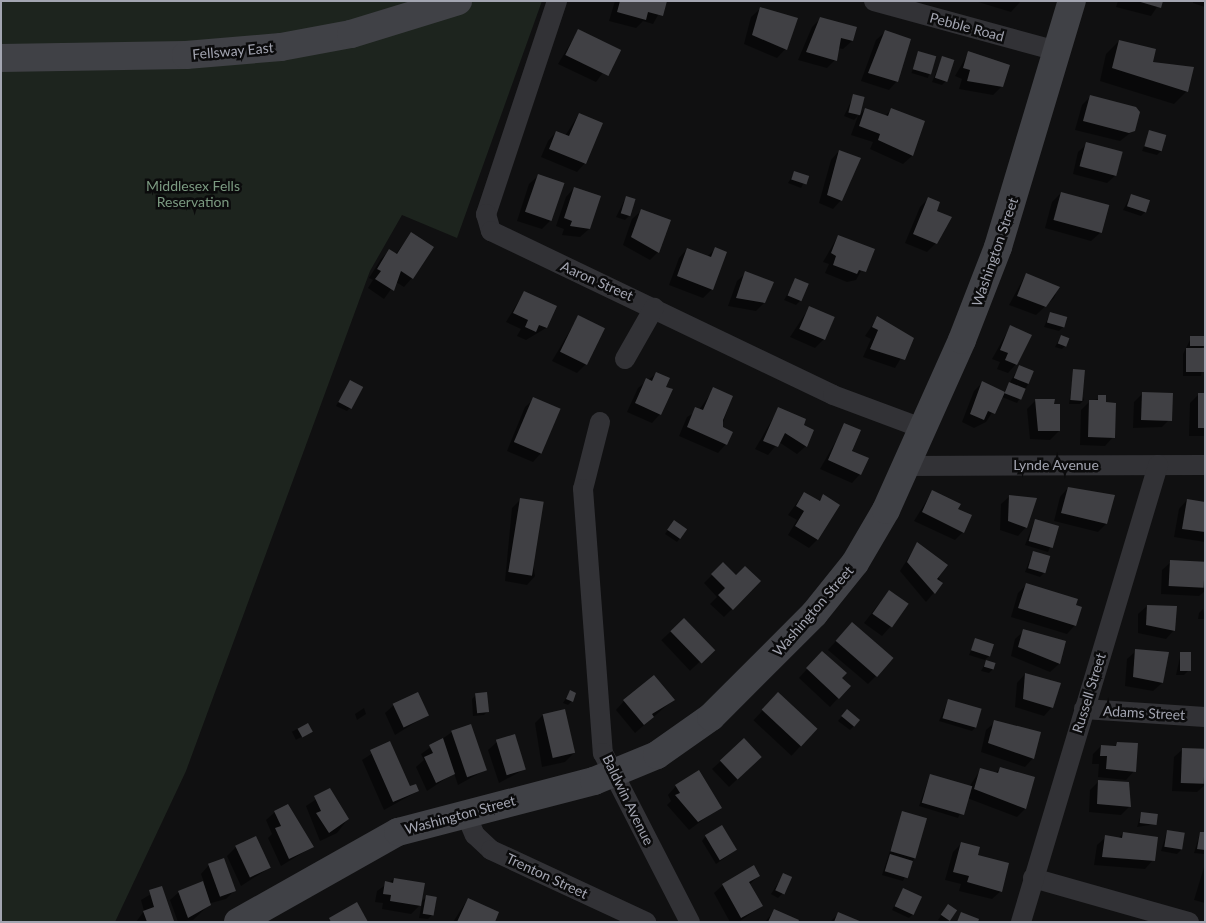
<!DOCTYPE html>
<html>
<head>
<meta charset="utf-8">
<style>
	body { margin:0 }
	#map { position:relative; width:1206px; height:923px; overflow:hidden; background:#101011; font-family:Lato,sans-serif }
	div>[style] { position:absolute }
	.green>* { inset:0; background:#1d241e }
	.shadow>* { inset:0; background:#0007; transform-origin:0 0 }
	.building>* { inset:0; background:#404044; transform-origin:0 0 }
	.street>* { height:20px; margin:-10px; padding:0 10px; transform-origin:10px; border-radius:10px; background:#323236 }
	.secondary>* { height:28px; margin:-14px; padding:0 14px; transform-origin:14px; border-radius:14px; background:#404146 }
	span { translate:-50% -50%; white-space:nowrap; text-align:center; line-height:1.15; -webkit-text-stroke:5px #0b0b0c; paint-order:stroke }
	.street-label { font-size:14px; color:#a3a5b1 }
	.park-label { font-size:14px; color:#7b9a81 }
	.frame { position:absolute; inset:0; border:2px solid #a3a5b1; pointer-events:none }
</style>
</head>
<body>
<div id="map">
	<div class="green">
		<div style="clip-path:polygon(1px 1px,542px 1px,457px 238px,402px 215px,370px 271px,186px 771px,115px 922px,1px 922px)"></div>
	</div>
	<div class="shadow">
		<div style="clip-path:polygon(615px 1px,666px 1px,653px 24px,643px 21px,636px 28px,609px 21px)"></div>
		<div style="clip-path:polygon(975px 1px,1021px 1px,1011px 12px)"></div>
		<div style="clip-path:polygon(1118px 1px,1161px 1px,1151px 16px,1116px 7px)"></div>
		<div style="clip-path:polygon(1205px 1px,1205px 7px,1193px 3px,1193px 1px)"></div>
		<div style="clip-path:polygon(760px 9px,796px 19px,789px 45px,777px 58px,744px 44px,751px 17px)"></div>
		<div style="clip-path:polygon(820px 19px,852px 41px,843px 49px,838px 48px,835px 60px,827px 68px,798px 60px,812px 27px)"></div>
		<div style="clip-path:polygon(578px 31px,619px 51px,596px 82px,558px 64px)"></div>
		<div style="clip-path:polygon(885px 32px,897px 81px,889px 90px,861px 81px,876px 40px)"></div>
		<div style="clip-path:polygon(1119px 41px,1151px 63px,1187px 91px,1174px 104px,1100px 81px,1106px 54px)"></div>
		<div style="left:918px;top:52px;width:17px;height:22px;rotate:17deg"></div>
		<div style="clip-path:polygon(969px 52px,1002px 86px,993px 95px,959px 89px,962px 79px,955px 76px)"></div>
		<div style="clip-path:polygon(942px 58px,946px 81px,942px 85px,932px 82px)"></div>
		<div style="clip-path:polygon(854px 95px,864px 98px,857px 117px,866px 109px,885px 116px,891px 110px,924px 121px,912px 156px,903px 164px,870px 149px,873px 142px,851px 135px,858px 116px,854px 120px,844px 116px)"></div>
		<div style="clip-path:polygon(1091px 96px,1134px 130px,1120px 141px,1075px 130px,1082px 105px)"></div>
		<div style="clip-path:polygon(579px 114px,585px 163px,577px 172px,541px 157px,548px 141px,556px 132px,565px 136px)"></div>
		<div style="clip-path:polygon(1150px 132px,1161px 151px,1157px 155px,1142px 151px)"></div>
		<div style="clip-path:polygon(1087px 144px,1121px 153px,1116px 175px,1107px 183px,1073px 174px,1078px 152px)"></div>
		<div style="clip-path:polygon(839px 151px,841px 200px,833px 209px,819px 203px,831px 160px)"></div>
		<div style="clip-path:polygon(795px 172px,807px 177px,801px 188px,788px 183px)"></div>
		<div style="clip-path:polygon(538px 176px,551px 220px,542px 229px,517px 221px,529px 184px)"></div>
		<div style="clip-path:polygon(574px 188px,589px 229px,580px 237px,562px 235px,564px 229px,556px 226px,566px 197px)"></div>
		<div style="clip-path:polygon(1061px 193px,1100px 233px,1091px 241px,1045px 228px,1052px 202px)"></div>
		<div style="clip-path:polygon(1131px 195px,1145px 212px,1141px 216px,1123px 210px)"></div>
		<div style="clip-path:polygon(626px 197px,629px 216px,625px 220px,616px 217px)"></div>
		<div style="clip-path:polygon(928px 199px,935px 211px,936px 243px,927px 252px,905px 243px,920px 207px)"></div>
		<div style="clip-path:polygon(641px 211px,658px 252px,650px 260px,623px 245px,632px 219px)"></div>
		<div style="clip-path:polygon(411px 234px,412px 278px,404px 287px,396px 282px,384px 299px,368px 288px,373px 280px,369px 278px,381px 259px,389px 251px,395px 255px)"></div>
		<div style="clip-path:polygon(838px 236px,873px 250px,856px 280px,847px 282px,825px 273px,829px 264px,823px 262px)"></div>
		<div style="clip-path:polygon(687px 249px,707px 257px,715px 249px,712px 289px,703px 298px,669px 285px,679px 258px)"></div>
		<div style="clip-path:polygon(746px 273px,764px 303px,756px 311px,728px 306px,737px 281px)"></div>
		<div style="clip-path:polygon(1026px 274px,1058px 288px,1054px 298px,1036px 315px,1009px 305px)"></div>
		<div style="clip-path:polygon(796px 280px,800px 301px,796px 305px,784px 300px)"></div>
		<div style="clip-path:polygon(524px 292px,556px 307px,546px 328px,526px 340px,517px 336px,521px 329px,506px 322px)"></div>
		<div style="clip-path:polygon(809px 308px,824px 339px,815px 348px,790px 337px)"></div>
		<div style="clip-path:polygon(1050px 313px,1063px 327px,1059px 331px,1044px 327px)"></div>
		<div style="clip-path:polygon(578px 317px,586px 364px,577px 373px,552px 361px)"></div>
		<div style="clip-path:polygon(877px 318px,913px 338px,895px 368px,863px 357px,871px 339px,865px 336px)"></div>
		<div style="clip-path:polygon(1010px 327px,1016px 364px,1008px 373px,997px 369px,1000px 362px,992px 359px)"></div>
		<div style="clip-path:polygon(1061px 336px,1066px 345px,1062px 349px,1055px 347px)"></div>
		<div style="clip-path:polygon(1191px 338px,1205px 345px,1200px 350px,1205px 350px,1201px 376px,1183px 376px,1183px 354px)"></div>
		<div style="clip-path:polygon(1019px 367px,1028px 384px,1017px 403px,1002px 397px,986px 422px,974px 428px,962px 422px,974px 391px,982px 383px,1004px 392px)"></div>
		<div style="clip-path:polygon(1074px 370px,1084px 400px,1080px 404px,1069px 404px)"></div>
		<div style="clip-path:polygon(657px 373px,665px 387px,660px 414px,652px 423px,627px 412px,638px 388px)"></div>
		<div style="clip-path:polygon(350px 382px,351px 407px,347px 411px,336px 406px)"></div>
		<div style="clip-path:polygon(714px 389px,732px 397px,721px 428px,726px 444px,718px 453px,679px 436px,687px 417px,699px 410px)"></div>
		<div style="clip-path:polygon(1143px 393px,1171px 418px,1162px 427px,1133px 428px,1134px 402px)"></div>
		<div style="clip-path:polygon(1199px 394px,1205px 394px,1205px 436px,1189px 436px,1190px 403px)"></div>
		<div style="clip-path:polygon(1105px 397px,1113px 437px,1105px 446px,1080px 445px,1081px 410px,1090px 401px)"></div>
		<div style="clip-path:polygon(534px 399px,541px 453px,533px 462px,507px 451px,525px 407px)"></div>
		<div style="clip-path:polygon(1036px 400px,1059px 431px,1050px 440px,1030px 439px,1027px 409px)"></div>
		<div style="clip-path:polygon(779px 408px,802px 425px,806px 446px,797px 454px,779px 442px,768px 455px,755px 449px)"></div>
		<div style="clip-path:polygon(845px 425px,860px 474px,852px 483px,820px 469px)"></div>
		<div style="clip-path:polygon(1068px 488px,1113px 496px,1106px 524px,1098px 532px,1054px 521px,1060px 497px)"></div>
		<div style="clip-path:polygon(932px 492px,956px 509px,963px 532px,955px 540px,914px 521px)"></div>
		<div style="clip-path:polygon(804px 493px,818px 501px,824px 496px,817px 540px,809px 548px,788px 535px,797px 520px,788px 515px)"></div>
		<div style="clip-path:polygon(1010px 496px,1026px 527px,1018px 536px,1000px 530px,1001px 504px)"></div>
		<div style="clip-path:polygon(521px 499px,535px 576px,527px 585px,505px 581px,512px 508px)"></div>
		<div style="clip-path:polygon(1187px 500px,1205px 503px,1205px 542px,1174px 537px,1179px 509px)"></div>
		<div style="clip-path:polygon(1035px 520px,1058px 526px,1048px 552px,1025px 545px)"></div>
		<div style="clip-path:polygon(674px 522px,680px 538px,677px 542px,665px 534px)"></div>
		<div style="clip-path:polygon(917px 544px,942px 583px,926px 602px,900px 571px)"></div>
		<div style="clip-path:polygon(1033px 552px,1044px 573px,1040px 577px,1025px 572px)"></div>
		<div style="clip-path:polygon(1171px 562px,1205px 563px,1205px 591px,1199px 596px,1161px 594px,1162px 570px)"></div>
		<div style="clip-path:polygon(723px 564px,736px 577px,759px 582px,724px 617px,710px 604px,717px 597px,704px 583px)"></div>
		<div style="clip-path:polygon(1026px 585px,1075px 606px,1075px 625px,1067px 634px,1011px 617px,1018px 593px)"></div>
		<div style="clip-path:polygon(889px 591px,890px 627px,882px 636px,864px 623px)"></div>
		<div style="clip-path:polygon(1147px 606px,1174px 630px,1166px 639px,1138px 633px,1138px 614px)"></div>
		<div style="clip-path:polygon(1203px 609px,1205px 619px,1198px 619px,1199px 613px)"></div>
		<div style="left:684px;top:619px;width:42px;height:31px;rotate:47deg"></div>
		<div style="clip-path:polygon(1024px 631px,1065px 642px,1059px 664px,1050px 672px,1011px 656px,1015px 639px)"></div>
		<div style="clip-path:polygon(843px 633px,876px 676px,868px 684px,828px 650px)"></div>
		<div style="clip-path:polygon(976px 640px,989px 656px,985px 660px,969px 655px)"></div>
		<div style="clip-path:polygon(1136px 651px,1168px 653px,1162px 683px,1153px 691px,1125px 686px,1127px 659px)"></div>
		<div style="clip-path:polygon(1181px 653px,1188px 671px,1184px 675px,1176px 675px)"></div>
		<div style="clip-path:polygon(814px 661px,838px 698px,830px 707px,799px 678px)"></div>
		<div style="clip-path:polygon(986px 662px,993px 669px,989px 673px,981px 671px)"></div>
		<div style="clip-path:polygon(1025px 674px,1052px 707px,1044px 716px,1015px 707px,1017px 683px)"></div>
		<div style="clip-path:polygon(570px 692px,572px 701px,568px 705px,563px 703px)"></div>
		<div style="left:778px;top:694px;width:52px;height:36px;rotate:43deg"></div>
		<div style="clip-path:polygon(476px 695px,488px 711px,484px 715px,473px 716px,472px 699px)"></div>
		<div style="clip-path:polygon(673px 700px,635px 733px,616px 710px,624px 701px)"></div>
		<div style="clip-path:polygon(948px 701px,976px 727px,972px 731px,939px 721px)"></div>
		<div style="clip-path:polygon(394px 705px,427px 715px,395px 735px,385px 713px)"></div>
		<div style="clip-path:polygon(364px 708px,366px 714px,357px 720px,355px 714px)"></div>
		<div style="clip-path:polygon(844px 714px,854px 726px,850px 730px,838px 721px)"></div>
		<div style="clip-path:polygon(543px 715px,574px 753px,565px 762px,542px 767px,535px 723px)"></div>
		<div style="clip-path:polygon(995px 722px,1033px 758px,1025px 767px,981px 752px,986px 730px)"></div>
		<div style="left:307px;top:724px;width:9px;height:17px;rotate:63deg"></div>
		<div style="clip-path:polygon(452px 732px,485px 770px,458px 785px,454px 773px,427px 791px,416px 767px,424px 760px,421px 754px)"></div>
		<div style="clip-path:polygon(390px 742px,410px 788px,418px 791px,384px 810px,362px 760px)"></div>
		<div style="clip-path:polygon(497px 742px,525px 769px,499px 783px,488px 750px)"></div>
		<div style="clip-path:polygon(1137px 745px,1134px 771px,1126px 780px,1098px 777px,1099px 764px,1092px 764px,1093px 754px,1101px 746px)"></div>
		<div style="clip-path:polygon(1183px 749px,1205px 750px,1205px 785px,1197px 792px,1172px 791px,1174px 757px)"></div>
		<div style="clip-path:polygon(721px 761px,751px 766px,729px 787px,712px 769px)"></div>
		<div style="clip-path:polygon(981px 769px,995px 773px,1000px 769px,1025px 809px,1017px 817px,967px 798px,958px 818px,919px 806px,930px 775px,969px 787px)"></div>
		<div style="clip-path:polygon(1099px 781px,1130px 806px,1121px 815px,1089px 812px,1090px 790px)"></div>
		<div style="clip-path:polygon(676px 786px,720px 807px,689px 830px,667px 805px,671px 801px,668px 795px)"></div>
		<div style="clip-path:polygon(330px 790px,347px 820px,337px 833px,320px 841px,306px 806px)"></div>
		<div style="clip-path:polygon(275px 812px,312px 847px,281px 866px,268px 838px,272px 834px,266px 820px)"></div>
		<div style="clip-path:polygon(903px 812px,914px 858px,903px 881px,882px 875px)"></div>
		<div style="clip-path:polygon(1141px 814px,1156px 824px,1137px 827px)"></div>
		<div style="clip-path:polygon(1167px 831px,1181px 850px,1177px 854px,1161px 851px)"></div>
		<div style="clip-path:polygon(1123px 833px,1153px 860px,1145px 869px,1094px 865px,1097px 845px,1106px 837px,1118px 839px)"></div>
		<div style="clip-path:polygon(1200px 833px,1205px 834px,1204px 854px,1194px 853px)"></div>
		<div style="clip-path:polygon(705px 837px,736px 850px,716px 864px,702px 841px)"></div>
		<div style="clip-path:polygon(961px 844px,976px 856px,1001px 891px,992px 899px,959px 891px,961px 884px,945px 880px,953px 852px)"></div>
		<div style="clip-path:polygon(236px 847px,269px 868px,241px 886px,227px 856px)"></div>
		<div style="clip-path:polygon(1205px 864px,1205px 903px,1194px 900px)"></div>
		<div style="clip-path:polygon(209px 865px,234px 891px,226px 899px,211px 903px,193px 920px,178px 922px,170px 900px,179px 892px,204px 882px,201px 874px)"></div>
		<div style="clip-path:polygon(784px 874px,782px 894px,778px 898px,771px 894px)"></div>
		<div style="clip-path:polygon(759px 875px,749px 885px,761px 906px,739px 922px,730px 922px,714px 893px,723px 885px)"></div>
		<div style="clip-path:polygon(394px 879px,420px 903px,426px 897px,432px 915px,428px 919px,419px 918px,422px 903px,411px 914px,382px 909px,383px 903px,375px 902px,377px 891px)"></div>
		<div style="clip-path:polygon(161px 888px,172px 920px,136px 922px,144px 911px,141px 900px)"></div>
		<div style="clip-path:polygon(903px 889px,913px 914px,909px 918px,892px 910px)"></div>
		<div style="clip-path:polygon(468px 899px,494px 922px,453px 922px)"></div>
		<div style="clip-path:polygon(948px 906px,950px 920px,942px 922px,938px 920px)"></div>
		<div style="clip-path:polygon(775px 910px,797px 922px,765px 922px)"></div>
		<div style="clip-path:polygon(839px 913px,859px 922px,830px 922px)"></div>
	</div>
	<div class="building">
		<div style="clip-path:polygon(620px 1px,667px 1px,663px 16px,648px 12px,646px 20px,617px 12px)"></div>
		<div style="clip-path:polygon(1137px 1px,1163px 1px,1161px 8px)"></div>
		<div style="clip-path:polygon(760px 7px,798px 18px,787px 50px,752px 35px)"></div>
		<div style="clip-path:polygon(820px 17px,857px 27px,853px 41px,841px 38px,837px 61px,806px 52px)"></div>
		<div style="left:578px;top:29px;width:48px;height:29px;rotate:26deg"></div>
		<div style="clip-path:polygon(885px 30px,911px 39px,898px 82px,868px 73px)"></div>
		<div style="clip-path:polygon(1119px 40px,1156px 49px,1153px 62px,1194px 67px,1188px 92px,1112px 68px)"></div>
		<div style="left:918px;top:51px;width:19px;height:19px;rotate:16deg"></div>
		<div style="clip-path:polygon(968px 51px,1010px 65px,1003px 87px,967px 81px,970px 70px,963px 68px)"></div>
		<div style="left:942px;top:56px;width:13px;height:23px;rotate:18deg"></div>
		<div style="left:853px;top:94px;width:12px;height:19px;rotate:14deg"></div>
		<div style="clip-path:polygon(1090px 95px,1136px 107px,1140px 112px,1135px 131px,1129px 133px,1083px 121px)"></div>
		<div style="clip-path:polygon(865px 108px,888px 116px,891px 108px,925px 121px,913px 156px,878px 140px,880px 134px,859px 126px)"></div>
		<div style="clip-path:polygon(579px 113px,603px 123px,586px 164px,549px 149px,556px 131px,569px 136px)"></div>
		<div style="left:1149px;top:130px;width:18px;height:17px;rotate:16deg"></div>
		<div style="left:1086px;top:142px;width:38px;height:25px;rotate:15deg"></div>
		<div style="clip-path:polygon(839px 150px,861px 158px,842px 201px,827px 195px)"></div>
		<div style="left:794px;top:171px;width:16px;height:9px;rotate:18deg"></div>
		<div style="left:538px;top:174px;width:28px;height:40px;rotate:19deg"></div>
		<div style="clip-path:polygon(574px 187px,601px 196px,590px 229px,570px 226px,572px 221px,564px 218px)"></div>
		<div style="left:1061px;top:192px;width:50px;height:29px;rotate:15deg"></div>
		<div style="left:1131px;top:194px;width:20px;height:13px;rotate:18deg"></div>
		<div style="left:626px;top:196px;width:10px;height:18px;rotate:17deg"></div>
		<div style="clip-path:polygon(928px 197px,940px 202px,937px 211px,952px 217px,937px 244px,913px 234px)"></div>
		<div style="clip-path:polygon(641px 209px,671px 220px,659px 253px,631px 237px)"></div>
		<div style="clip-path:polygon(411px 232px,434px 247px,413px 279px,401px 271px,394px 291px,375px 279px,381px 271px,377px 269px,389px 249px,397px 254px)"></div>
		<div style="clip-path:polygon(838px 235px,875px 249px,866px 272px,859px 270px,857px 274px,833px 265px,836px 256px,831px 253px)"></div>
		<div style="clip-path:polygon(715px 247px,727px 252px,713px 290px,677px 276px,687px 248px,711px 257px)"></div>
		<div style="clip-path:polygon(745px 271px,774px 282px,765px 303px,736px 298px)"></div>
		<div style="clip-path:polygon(1026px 273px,1060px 287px,1046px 307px,1017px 296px)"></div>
		<div style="left:795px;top:278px;width:15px;height:19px;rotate:23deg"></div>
		<div style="clip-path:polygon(524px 291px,557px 306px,547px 328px,539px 325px,536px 332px,525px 327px,528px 320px,513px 313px)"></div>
		<div style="left:809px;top:306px;width:28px;height:25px;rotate:23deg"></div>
		<div style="left:1050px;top:312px;width:18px;height:11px;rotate:16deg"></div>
		<div style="left:578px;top:315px;width:30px;height:41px;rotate:26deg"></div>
		<div style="clip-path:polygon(877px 316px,914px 338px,905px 360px,870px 349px,878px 330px,872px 327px)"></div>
		<div style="clip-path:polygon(1010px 325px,1032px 335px,1017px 365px,1005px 360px,1008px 353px,1000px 350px)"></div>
		<div style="left:1061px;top:335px;width:9px;height:9px;rotate:21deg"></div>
		<div style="left:1190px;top:336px;width:15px;height:10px"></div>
		<div style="left:1186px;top:348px;width:19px;height:24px"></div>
		<div style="left:1019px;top:365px;width:16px;height:14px;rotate:22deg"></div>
		<div style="left:1073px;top:369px;width:12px;height:31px;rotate:5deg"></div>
		<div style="clip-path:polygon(656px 372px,670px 378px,666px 387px,673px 389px,661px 415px,635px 403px,646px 378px,652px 381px)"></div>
		<div style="left:350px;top:380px;width:15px;height:25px;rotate:28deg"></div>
		<div style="clip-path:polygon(982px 381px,1005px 392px,995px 414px,988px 411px,984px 420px,970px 414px)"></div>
		<div style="left:1009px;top:382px;width:18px;height:12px;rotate:22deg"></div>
		<div style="clip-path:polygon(713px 387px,733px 396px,723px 420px,723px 427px,733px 432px,727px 445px,687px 427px,695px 407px,703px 410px)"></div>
		<div style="left:1142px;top:392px;width:31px;height:28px;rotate:2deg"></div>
		<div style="left:1198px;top:393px;width:7px;height:35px"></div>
		<div style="clip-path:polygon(1098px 395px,1106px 395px,1106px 402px,1116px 403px,1115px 438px,1088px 437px,1089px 400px,1098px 400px)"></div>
		<div style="left:533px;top:397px;width:30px;height:49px;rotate:23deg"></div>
		<div style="clip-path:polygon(1035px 399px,1055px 399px,1054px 404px,1060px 404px,1060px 431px,1038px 431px)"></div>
		<div style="clip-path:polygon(778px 407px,806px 419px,804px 425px,814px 430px,807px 447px,785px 433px,778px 447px,763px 441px)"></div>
		<div style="clip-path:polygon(844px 423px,861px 430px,852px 451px,869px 458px,861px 475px,828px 460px)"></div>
		<div style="clip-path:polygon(1068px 487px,1115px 495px,1107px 524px,1061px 513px)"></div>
		<div style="clip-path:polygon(932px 490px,961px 504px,958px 509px,972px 515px,964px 533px,922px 512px)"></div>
		<div style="clip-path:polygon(804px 492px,820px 501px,823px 494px,840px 505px,818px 540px,795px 526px,804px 511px,796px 506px)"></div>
		<div style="clip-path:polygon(1009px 495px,1037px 498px,1027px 528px,1008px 521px)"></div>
		<div style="left:520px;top:498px;width:24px;height:75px;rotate:9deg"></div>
		<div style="clip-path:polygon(1187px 499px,1205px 502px,1205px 532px,1182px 529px)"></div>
		<div style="left:1035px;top:519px;width:25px;height:23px;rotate:16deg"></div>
		<div style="left:674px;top:520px;width:16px;height:12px;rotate:35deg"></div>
		<div style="clip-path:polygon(917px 542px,948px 565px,937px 579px,943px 583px,935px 594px,907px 562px)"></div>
		<div style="left:1033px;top:551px;width:18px;height:18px;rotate:16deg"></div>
		<div style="left:1170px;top:560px;width:35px;height:26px;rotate:3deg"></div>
		<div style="clip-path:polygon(723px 562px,736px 575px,745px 566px,761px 581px,733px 610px,718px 595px,725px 588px,711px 574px)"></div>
		<div style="clip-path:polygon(1026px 583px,1078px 599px,1076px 605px,1082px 607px,1076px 626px,1018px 608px)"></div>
		<div style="left:889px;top:590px;width:24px;height:29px;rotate:35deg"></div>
		<div style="clip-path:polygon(1147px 605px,1177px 606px,1175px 631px,1146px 625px)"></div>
		<div style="left:684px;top:618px;width:45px;height:19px;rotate:46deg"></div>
		<div style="left:852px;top:622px;width:55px;height:25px;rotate:41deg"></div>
		<div style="clip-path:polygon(1023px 629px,1066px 641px,1060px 664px,1018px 647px)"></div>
		<div style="left:975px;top:638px;width:20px;height:13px;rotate:18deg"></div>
		<div style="clip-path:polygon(1135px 649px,1169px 652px,1163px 683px,1133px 677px)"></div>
		<div style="clip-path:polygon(822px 651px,847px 673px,842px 678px,851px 686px,839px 699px,806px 668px)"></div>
		<div style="left:1180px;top:652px;width:11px;height:19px"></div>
		<div style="left:986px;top:660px;width:10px;height:7px;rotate:17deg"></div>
		<div style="clip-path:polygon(1025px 673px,1061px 683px,1053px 708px,1023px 699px)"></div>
		<div style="clip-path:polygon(654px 675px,675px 700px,652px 714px,654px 717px,644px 725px,623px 700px)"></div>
		<div style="clip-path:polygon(570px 690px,576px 693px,573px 702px,566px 699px)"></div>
		<div style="left:418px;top:692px;width:26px;height:28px;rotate:65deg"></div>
		<div style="left:487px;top:692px;width:20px;height:12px;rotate:84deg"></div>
		<div style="left:778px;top:692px;width:54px;height:24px;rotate:43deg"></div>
		<div style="left:948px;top:699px;width:35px;height:20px;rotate:16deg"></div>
		<div style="left:565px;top:709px;width:45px;height:23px;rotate:77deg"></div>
		<div style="left:847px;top:709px;width:17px;height:9px;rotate:40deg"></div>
		<div style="clip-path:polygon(994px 720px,1041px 732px,1034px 759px,988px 743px)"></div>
		<div style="left:308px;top:723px;width:10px;height:12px;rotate:61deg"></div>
		<div style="left:471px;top:724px;width:49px;height:21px;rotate:71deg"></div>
		<div style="left:515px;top:734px;width:37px;height:20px;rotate:73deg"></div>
		<div style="clip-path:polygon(443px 738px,455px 774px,436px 783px,424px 757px,433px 753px,429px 745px)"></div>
		<div style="left:744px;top:738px;width:26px;height:33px;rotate:47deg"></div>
		<div style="clip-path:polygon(390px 741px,410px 786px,416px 784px,419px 791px,393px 802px,370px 750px)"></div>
		<div style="clip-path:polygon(1117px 742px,1138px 743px,1136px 772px,1106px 769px,1107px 756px,1100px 756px,1101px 745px,1116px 746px)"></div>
		<div style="left:1182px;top:748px;width:23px;height:35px;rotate:2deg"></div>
		<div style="clip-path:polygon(1000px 767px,1035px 777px,1026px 809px,974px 789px,980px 768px,998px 773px)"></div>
		<div style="clip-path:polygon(699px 770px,722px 808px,698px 822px,675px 795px,680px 793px,675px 785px)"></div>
		<div style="left:930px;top:774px;width:44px;height:30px;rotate:16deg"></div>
		<div style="clip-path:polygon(1098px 780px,1129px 782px,1131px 807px,1097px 804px)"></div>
		<div style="clip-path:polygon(330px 788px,349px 819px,329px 833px,316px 813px,321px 811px,314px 796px)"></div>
		<div style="clip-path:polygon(288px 804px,314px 847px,289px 859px,275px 828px,281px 826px,274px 811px)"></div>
		<div style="left:902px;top:811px;width:26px;height:42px;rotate:16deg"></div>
		<div style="left:1141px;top:812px;width:17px;height:11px;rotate:7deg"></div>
		<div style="left:722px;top:825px;width:29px;height:20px;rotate:59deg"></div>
		<div style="left:1167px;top:830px;width:18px;height:17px;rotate:9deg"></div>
		<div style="clip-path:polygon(1123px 832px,1158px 837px,1155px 861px,1102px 857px,1105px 835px,1122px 838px)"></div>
		<div style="clip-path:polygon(1200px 832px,1205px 832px,1205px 850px,1197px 849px)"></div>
		<div style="left:256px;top:836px;width:35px;height:23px;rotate:65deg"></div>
		<div style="clip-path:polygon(961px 842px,980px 847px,978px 855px,1009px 863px,1002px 892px,967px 882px,969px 876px,953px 872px)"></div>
		<div style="left:890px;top:854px;width:24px;height:18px;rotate:17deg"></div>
		<div style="left:224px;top:858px;width:35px;height:17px;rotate:70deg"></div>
		<div style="clip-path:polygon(754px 865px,760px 876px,749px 882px,763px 906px,741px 918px,722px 884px)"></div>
		<div style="left:783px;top:873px;width:10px;height:19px;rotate:24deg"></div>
		<div style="clip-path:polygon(394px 878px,425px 883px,421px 906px,390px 901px,391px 895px,383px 894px,385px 881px,393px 883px)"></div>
		<div style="clip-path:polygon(203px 881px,211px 905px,188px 918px,178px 891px)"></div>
		<div style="clip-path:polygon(162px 886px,174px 921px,147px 922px,143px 911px,154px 907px,149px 890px)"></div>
		<div style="left:903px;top:888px;width:21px;height:20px;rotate:25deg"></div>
		<div style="left:426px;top:895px;width:11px;height:19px;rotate:10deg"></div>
		<div style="clip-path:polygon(468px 898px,499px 912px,495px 922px,457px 922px)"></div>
		<div style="clip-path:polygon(357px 902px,368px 922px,331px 922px,329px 918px)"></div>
		<div style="left:948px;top:904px;width:11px;height:13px;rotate:34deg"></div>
		<div style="clip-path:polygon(774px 909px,799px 920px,798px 922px,768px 922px)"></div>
		<div style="clip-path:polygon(838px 912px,862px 922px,834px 922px)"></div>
		<div style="clip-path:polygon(961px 912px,979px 919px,978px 922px,957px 922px)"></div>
	</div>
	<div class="street">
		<div style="left:557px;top:1px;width:225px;rotate:108.4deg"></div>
		<div style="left:486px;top:214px;width:18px;rotate:74deg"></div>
		<div style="left:491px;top:231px;width:379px;rotate:25.6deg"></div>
		<div style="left:833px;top:395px;width:97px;rotate:20.5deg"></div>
		<div style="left:874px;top:1px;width:193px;rotate:15.3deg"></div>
		<div style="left:625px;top:359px;width:59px;rotate:-60.4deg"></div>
		<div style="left:600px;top:422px;width:69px;rotate:104.2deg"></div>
		<div style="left:583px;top:489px;width:265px;rotate:85.7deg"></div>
		<div style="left:603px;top:753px;width:190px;rotate:62.8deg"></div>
		<div style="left:908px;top:466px;width:297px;rotate:-0.2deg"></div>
		<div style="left:1084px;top:709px;width:121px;rotate:3.8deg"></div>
		<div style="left:465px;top:812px;width:25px;rotate:67deg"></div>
		<div style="left:475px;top:835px;width:22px;rotate:43deg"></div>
		<div style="left:491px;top:850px;width:171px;rotate:24.9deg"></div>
		<div style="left:1033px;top:878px;width:162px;rotate:15.8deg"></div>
		<div style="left:1021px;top:922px;width:477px;rotate:-73.3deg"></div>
	</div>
	<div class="secondary">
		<div style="left:1px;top:58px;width:185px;rotate:-0.9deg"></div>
		<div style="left:186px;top:55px;width:95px;rotate:-4.8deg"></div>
		<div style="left:281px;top:47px;width:71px;rotate:-10.5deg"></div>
		<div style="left:351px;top:34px;width:112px;rotate:-17.1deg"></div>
		<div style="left:238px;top:922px;width:184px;rotate:-29.4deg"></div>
		<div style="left:398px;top:832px;width:203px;rotate:-14.6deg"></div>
		<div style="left:594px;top:781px;width:68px;rotate:-22.4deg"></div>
		<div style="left:657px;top:755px;width:66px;rotate:-35.1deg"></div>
		<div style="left:711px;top:717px;width:146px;rotate:-45deg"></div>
		<div style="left:814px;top:614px;width:65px;rotate:-51.2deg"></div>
		<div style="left:855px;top:563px;width:61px;rotate:-59.7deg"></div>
		<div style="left:886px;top:510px;width:186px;rotate:-65.9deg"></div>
		<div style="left:962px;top:340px;width:100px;rotate:-68.8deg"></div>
		<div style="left:998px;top:247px;width:257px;rotate:-73.3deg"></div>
	</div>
	<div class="street-label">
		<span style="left:967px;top:27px;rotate:15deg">Pebble Road</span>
		<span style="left:233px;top:51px;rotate:-5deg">Fellsway East</span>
		<span style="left:995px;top:252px;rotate:-71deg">Washington Street</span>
		<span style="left:597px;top:281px;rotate:24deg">Aaron Street</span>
		<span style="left:1056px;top:465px">Lynde Avenue</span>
		<span style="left:813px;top:611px;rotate:-49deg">Washington Street</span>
		<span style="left:1089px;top:693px;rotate:-73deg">Russell Street</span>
		<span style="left:1144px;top:713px;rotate:3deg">Adams Street</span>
		<span style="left:628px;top:800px;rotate:64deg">Baldwin Avenue</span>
		<span style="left:460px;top:815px;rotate:-15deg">Washington Street</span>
		<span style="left:547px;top:876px;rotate:25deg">Trenton Street</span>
	</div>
	<div class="park-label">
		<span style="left:193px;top:194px">Middlesex Fells<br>Reservation</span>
	</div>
	<div class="frame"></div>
</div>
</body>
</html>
